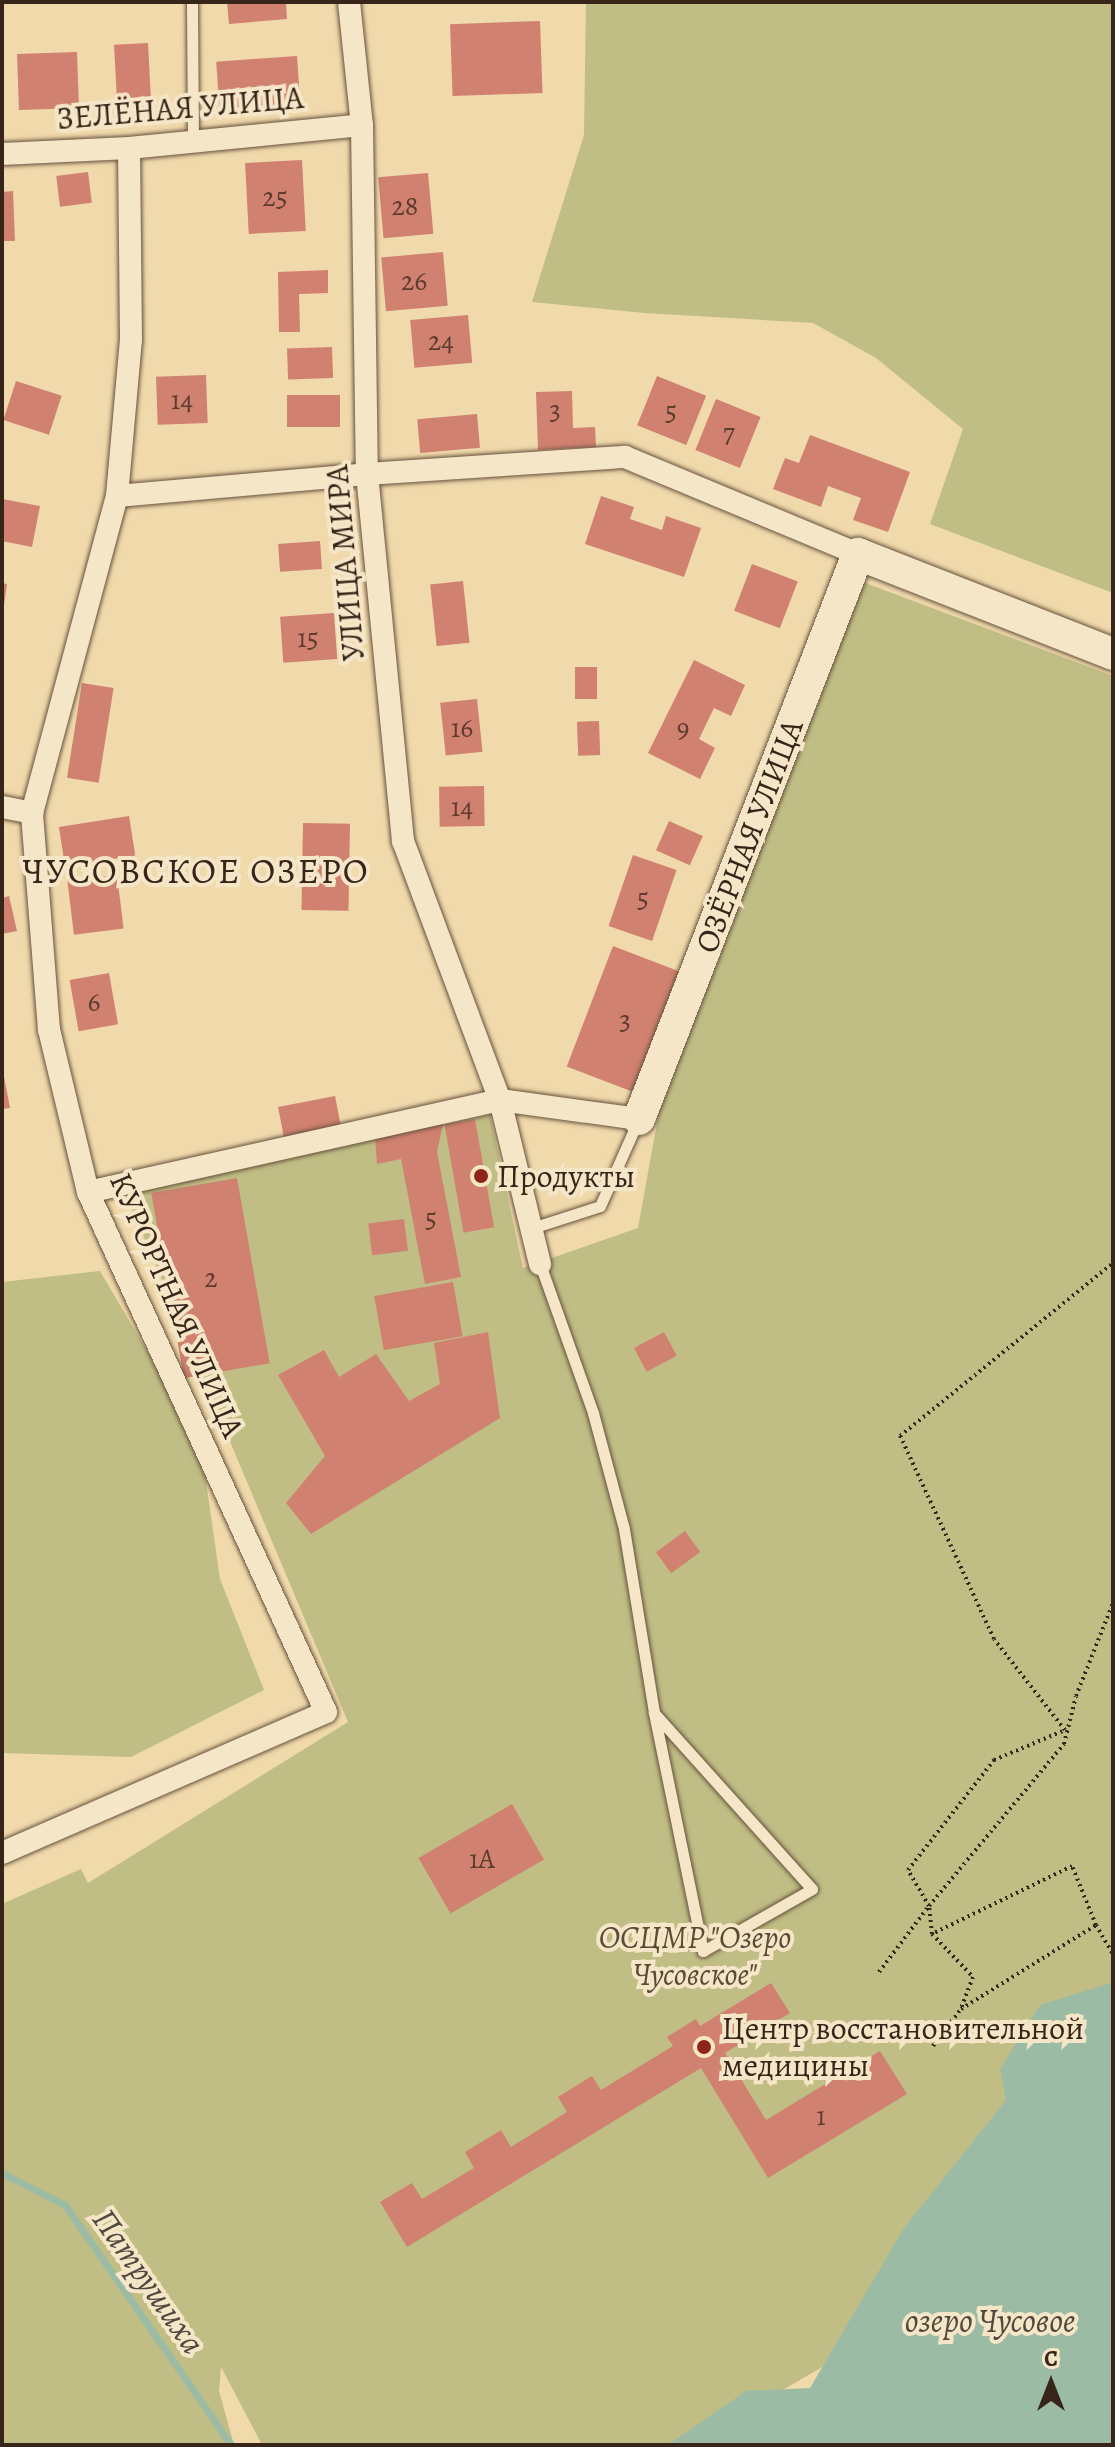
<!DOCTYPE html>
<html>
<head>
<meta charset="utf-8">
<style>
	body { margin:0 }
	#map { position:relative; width:1115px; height:2447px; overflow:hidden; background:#f0d9ab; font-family:Alegreya,serif }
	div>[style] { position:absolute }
	.green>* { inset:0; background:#c0be85 }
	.water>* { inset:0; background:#9bbba5 }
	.stream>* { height:7px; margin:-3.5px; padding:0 3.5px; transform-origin:3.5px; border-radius:3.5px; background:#9bbba5 }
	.building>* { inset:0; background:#d08170; transform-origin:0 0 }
	.path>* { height:4px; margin-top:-2px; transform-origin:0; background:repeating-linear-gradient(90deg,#382519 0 2px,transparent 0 6px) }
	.roads { filter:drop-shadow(0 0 2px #66523e) drop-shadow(0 0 2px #66523e) }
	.lane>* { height:11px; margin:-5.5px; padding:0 5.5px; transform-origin:5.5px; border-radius:5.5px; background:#f5e6c8 }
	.street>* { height:22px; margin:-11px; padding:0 11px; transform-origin:11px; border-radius:11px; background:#f5e6c8 }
	.secondary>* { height:32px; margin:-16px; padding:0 16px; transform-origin:16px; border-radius:16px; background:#f5e6c8 }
	.dots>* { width:22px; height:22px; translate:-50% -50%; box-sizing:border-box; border:4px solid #f5e6c8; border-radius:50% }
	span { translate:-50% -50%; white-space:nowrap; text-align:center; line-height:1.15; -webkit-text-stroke:8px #f5e6c8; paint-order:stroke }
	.number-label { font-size:28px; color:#5e3c2f }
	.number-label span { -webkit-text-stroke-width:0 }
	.street-label { font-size:32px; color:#382519 }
	.poi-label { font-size:32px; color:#382519 }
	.left { translate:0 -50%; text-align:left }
	.park-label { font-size:32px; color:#5a4b34; font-style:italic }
	.water-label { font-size:34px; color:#514a3c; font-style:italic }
	.quarter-label { font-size:36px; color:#382519; letter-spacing:2px }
	.frame { position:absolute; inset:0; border:4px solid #382519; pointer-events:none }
	.north { position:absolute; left:1011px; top:2343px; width:80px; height:80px; -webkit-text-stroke:6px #f5e6c8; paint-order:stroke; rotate:0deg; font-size:22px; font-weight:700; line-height:32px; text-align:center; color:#382519 }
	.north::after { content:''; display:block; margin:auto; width:28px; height:36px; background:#382519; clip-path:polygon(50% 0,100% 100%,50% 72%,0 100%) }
</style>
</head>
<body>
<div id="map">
	<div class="green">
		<div style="clip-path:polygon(586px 2px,1113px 2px,1113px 593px,930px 524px,963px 429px,876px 358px,813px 323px,645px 313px,532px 302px,584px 135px)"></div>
		<div style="clip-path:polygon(860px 581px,1113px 676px,1113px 2198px,688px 2445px,262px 2445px,221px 2367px,219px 2391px,234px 2445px,2px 2445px,2px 1904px,81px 1869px,88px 1883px,348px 1722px,125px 1192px,490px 1115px,523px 1268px,638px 1228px,660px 1106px)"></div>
		<div style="clip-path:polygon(100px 1271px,160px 1373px,198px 1426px,220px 1579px,264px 1690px,131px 1757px,2px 1753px,2px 1282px)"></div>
	</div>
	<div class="water">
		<div style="clip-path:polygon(1111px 1983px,1113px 2445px,668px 2445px,746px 2391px,810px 2388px,904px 2228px,1006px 2100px,1000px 2069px,1040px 2005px)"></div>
	</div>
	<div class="stream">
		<div style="left:2px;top:2173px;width:71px;rotate:26.9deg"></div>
		<div style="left:65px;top:2205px;width:292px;rotate:55.3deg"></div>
	</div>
	<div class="building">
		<div style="clip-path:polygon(227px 2px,286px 2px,287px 19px,229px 24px)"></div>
		<div style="left:540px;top:21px;width:72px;height:90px;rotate:88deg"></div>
		<div style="left:148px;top:43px;width:64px;height:34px;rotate:87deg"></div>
		<div style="left:77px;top:52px;width:56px;height:60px;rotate:88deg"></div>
		<div style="left:297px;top:56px;width:49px;height:81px;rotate:86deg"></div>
		<div style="left:302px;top:160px;width:71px;height:57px;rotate:87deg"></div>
		<div style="left:88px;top:172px;width:31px;height:32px;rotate:83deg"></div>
		<div style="left:428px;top:173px;width:61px;height:50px;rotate:85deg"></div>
		<div style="clip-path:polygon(13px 191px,15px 241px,2px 241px,2px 192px)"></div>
		<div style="left:443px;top:252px;width:54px;height:62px;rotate:85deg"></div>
		<div style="clip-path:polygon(328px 270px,328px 293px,299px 294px,300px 332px,279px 332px,278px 272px)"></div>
		<div style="left:468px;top:315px;width:48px;height:58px;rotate:85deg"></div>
		<div style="left:332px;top:347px;width:31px;height:45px;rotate:88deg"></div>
		<div style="left:206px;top:375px;width:48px;height:50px;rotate:88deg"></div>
		<div style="left:657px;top:376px;width:53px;height:53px;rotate:22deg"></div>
		<div style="left:16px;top:381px;width:48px;height:41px;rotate:18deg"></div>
		<div style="clip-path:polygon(572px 391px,573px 428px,595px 427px,596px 447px,538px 450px,536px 392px)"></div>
		<div style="left:287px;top:395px;width:53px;height:32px"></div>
		<div style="left:716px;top:399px;width:48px;height:55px;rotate:22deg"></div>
		<div style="left:477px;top:414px;width:34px;height:60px;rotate:85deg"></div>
		<div style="clip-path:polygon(810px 435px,910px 472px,888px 532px,853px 520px,861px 498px,828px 486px,821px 507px,773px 489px,785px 458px,799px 463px)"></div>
		<div style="clip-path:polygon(601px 496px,634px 507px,630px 519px,662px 530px,666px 516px,701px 528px,684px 577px,585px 544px)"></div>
		<div style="clip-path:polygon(2px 499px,40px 506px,32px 547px,2px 541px)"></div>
		<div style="left:320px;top:541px;width:28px;height:42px;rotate:86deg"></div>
		<div style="left:752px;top:564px;width:49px;height:50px;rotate:21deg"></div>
		<div style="left:463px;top:581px;width:62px;height:33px;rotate:84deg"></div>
		<div style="clip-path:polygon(2px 583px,7px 584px,4px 605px,2px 605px)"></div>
		<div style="left:334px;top:613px;width:46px;height:54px;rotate:86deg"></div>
		<div style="clip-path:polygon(694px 660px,745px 685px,731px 716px,714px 708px,699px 739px,715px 748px,700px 779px,648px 753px)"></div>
		<div style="left:575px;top:667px;width:22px;height:32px"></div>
		<div style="left:82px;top:683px;width:32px;height:96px;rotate:9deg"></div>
		<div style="left:477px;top:699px;width:53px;height:37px;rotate:84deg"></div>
		<div style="left:599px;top:721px;width:34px;height:22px;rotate:88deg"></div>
		<div style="left:484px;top:786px;width:40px;height:45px;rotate:89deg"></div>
		<div style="left:129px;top:816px;width:40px;height:71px;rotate:81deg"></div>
		<div style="left:669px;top:821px;width:37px;height:32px;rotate:24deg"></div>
		<div style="left:303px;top:823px;width:47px;height:87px;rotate:1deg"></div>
		<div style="left:633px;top:855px;width:46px;height:75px;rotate:19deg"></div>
		<div style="left:117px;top:875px;width:54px;height:50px;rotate:83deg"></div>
		<div style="clip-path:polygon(9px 896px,17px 931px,2px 934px,2px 898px)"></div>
		<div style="left:613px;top:946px;width:76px;height:129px;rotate:21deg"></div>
		<div style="left:109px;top:973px;width:52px;height:40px;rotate:80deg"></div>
		<div style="clip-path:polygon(2px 1066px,10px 1108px,2px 1109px)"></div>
		<div style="left:335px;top:1096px;width:32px;height:58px;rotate:79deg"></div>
		<div style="left:475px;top:1119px;width:110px;height:31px;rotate:80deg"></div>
		<div style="clip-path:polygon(443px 1124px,437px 1152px,461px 1277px,425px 1284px,401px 1159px,377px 1164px,375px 1138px)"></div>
		<div style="left:237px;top:1178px;width:188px;height:87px;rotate:80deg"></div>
		<div style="left:404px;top:1219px;width:32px;height:36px;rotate:83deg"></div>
		<div style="left:453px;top:1282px;width:55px;height:80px;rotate:80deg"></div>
		<div style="clip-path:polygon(488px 1332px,500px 1418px,311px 1534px,286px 1503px,325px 1456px,278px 1375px,324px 1350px,339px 1377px,376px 1354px,409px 1401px,440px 1384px,434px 1343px)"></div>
		<div style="left:664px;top:1332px;width:27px;height:34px;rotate:62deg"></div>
		<div style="left:685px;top:1531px;width:26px;height:36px;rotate:54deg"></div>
		<div style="left:512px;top:1804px;width:64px;height:108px;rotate:60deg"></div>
		<div style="clip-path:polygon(771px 1983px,790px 2013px,725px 2053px,766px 2120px,880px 2051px,907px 2094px,768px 2178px,701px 2068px,407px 2247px,380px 2202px,412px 2183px,422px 2199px,474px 2168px,465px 2152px,501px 2130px,511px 2147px,567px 2112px,558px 2097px,592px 2076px,601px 2090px,673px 2046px,667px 2037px,696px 2019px,700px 2026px)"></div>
	</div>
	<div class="path">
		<div style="left:1096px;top:1925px;width:64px;rotate:-112.1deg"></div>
		<div style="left:1072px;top:1866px;width:156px;rotate:154.1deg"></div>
		<div style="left:932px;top:1934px;width:28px;rotate:-96deg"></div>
		<div style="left:929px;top:1906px;width:42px;rotate:-120.3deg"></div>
		<div style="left:908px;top:1870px;width:140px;rotate:-52deg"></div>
		<div style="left:994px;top:1760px;width:77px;rotate:-22.9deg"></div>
		<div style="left:1065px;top:1730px;width:115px;rotate:-128deg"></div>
		<div style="left:994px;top:1639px;width:224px;rotate:-114.8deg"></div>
		<div style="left:900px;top:1436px;width:274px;rotate:-39.1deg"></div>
		<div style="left:932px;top:1934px;width:59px;rotate:46.4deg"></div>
		<div style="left:973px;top:1977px;width:34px;rotate:111deg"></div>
		<div style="left:879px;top:1972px;width:83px;rotate:-52.9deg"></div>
		<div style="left:929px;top:1906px;width:211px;rotate:-50.2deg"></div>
		<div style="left:1064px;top:1744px;width:49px;rotate:-76deg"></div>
		<div style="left:1076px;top:1696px;width:100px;rotate:-68.3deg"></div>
		<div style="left:933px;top:2046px;width:46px;rotate:-52.9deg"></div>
		<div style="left:961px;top:2009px;width:159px;rotate:-31.9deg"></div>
		<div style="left:1096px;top:1925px;width:34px;rotate:60deg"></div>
	</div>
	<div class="roads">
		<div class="lane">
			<div style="left:192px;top:2px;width:139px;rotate:89.6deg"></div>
			<div style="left:532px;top:1228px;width:71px;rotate:-17.9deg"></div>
			<div style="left:600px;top:1206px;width:91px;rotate:-66deg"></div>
			<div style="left:540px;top:1264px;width:158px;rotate:70.4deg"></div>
			<div style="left:593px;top:1413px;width:120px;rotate:75deg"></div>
			<div style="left:624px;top:1529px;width:186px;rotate:80.7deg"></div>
			<div style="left:654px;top:1713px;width:243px;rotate:78.4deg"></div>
			<div style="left:703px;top:1951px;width:125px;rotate:-29.6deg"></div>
			<div style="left:812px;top:1889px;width:237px;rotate:-131.9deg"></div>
		</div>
		<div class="street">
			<div style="left:349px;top:2px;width:124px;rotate:84deg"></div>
			<div style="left:362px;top:125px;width:349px;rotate:89.2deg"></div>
			<div style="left:367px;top:474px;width:369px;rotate:84.4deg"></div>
			<div style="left:403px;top:841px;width:277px;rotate:69.5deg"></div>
			<div style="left:500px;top:1100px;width:169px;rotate:76.3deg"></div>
			<div style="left:2px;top:154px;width:127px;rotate:-2.7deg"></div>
			<div style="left:129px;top:148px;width:234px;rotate:-5.6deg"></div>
			<div style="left:117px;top:496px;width:251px;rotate:-5deg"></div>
			<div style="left:367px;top:474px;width:259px;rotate:-3.8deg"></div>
			<div style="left:625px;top:457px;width:252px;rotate:22.6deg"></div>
			<div style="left:2px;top:807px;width:31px;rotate:11deg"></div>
			<div style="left:88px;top:1192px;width:422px;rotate:-12.6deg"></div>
			<div style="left:500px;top:1100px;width:140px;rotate:7.8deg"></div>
			<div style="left:2px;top:1853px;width:353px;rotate:-23.5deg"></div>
			<div style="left:326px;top:1712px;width:572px;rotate:-114.59deg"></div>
			<div style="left:88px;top:1192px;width:167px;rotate:-103.5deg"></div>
			<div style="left:49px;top:1030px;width:218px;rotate:-94.5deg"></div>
			<div style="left:32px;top:813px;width:328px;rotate:-75deg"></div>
			<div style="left:117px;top:496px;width:157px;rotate:-84.9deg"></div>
			<div style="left:131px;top:340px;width:192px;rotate:-90.6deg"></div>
		</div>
		<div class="secondary">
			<div style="left:639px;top:1119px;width:606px;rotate:-68.81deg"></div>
			<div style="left:858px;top:554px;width:274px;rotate:21.4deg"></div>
		</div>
	</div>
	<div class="dots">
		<div style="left:481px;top:1176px;background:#8f2418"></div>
		<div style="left:704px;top:2047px;background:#8f2418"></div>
	</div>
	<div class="number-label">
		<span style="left:275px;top:197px">25</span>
		<span style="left:405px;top:206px">28</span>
		<span style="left:414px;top:281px">26</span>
		<span style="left:441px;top:341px">24</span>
		<span style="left:182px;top:400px">14</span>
		<span style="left:555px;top:410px">3</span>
		<span style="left:671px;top:411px">5</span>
		<span style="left:729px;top:433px">7</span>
		<span style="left:308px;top:638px">15</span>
		<span style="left:462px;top:728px">16</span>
		<span style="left:683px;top:728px">9</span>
		<span style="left:462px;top:807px">14</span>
		<span style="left:643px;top:898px">5</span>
		<span style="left:94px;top:1002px">6</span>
		<span style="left:625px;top:1020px">3</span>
		<span style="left:431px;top:1218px">5</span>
		<span style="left:211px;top:1278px">2</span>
		<span style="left:482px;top:1859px">1А</span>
		<span style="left:821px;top:2116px">1</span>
	</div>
	<div class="street-label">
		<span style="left:180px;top:108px;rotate:-5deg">ЗЕЛЁНАЯ УЛИЦА</span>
		<span style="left:345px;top:563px;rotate:-95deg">УЛИЦА МИРА</span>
		<span style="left:749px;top:836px;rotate:-69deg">ОЗЁРНАЯ УЛИЦА</span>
		<span style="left:177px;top:1305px;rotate:66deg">КУРОРТНАЯ УЛИЦА</span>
	</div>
	<div class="poi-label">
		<span class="left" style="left:497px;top:1176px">Продукты</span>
		<span class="left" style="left:722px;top:2047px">Центр восстановительной<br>медицины</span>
	</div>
	<div class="park-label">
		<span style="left:695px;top:1956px">ОСЦМР "Озеро<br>Чусовское"</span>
	</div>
	<div class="water-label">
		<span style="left:149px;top:2281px;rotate:55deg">Патрушиха</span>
		<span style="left:990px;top:2321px">озеро Чусовое</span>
	</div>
	<div class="quarter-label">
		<span style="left:196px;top:871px">ЧУСОВСКОЕ ОЗЕРО</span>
	</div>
	<div class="frame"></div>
	<div class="north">С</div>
</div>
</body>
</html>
